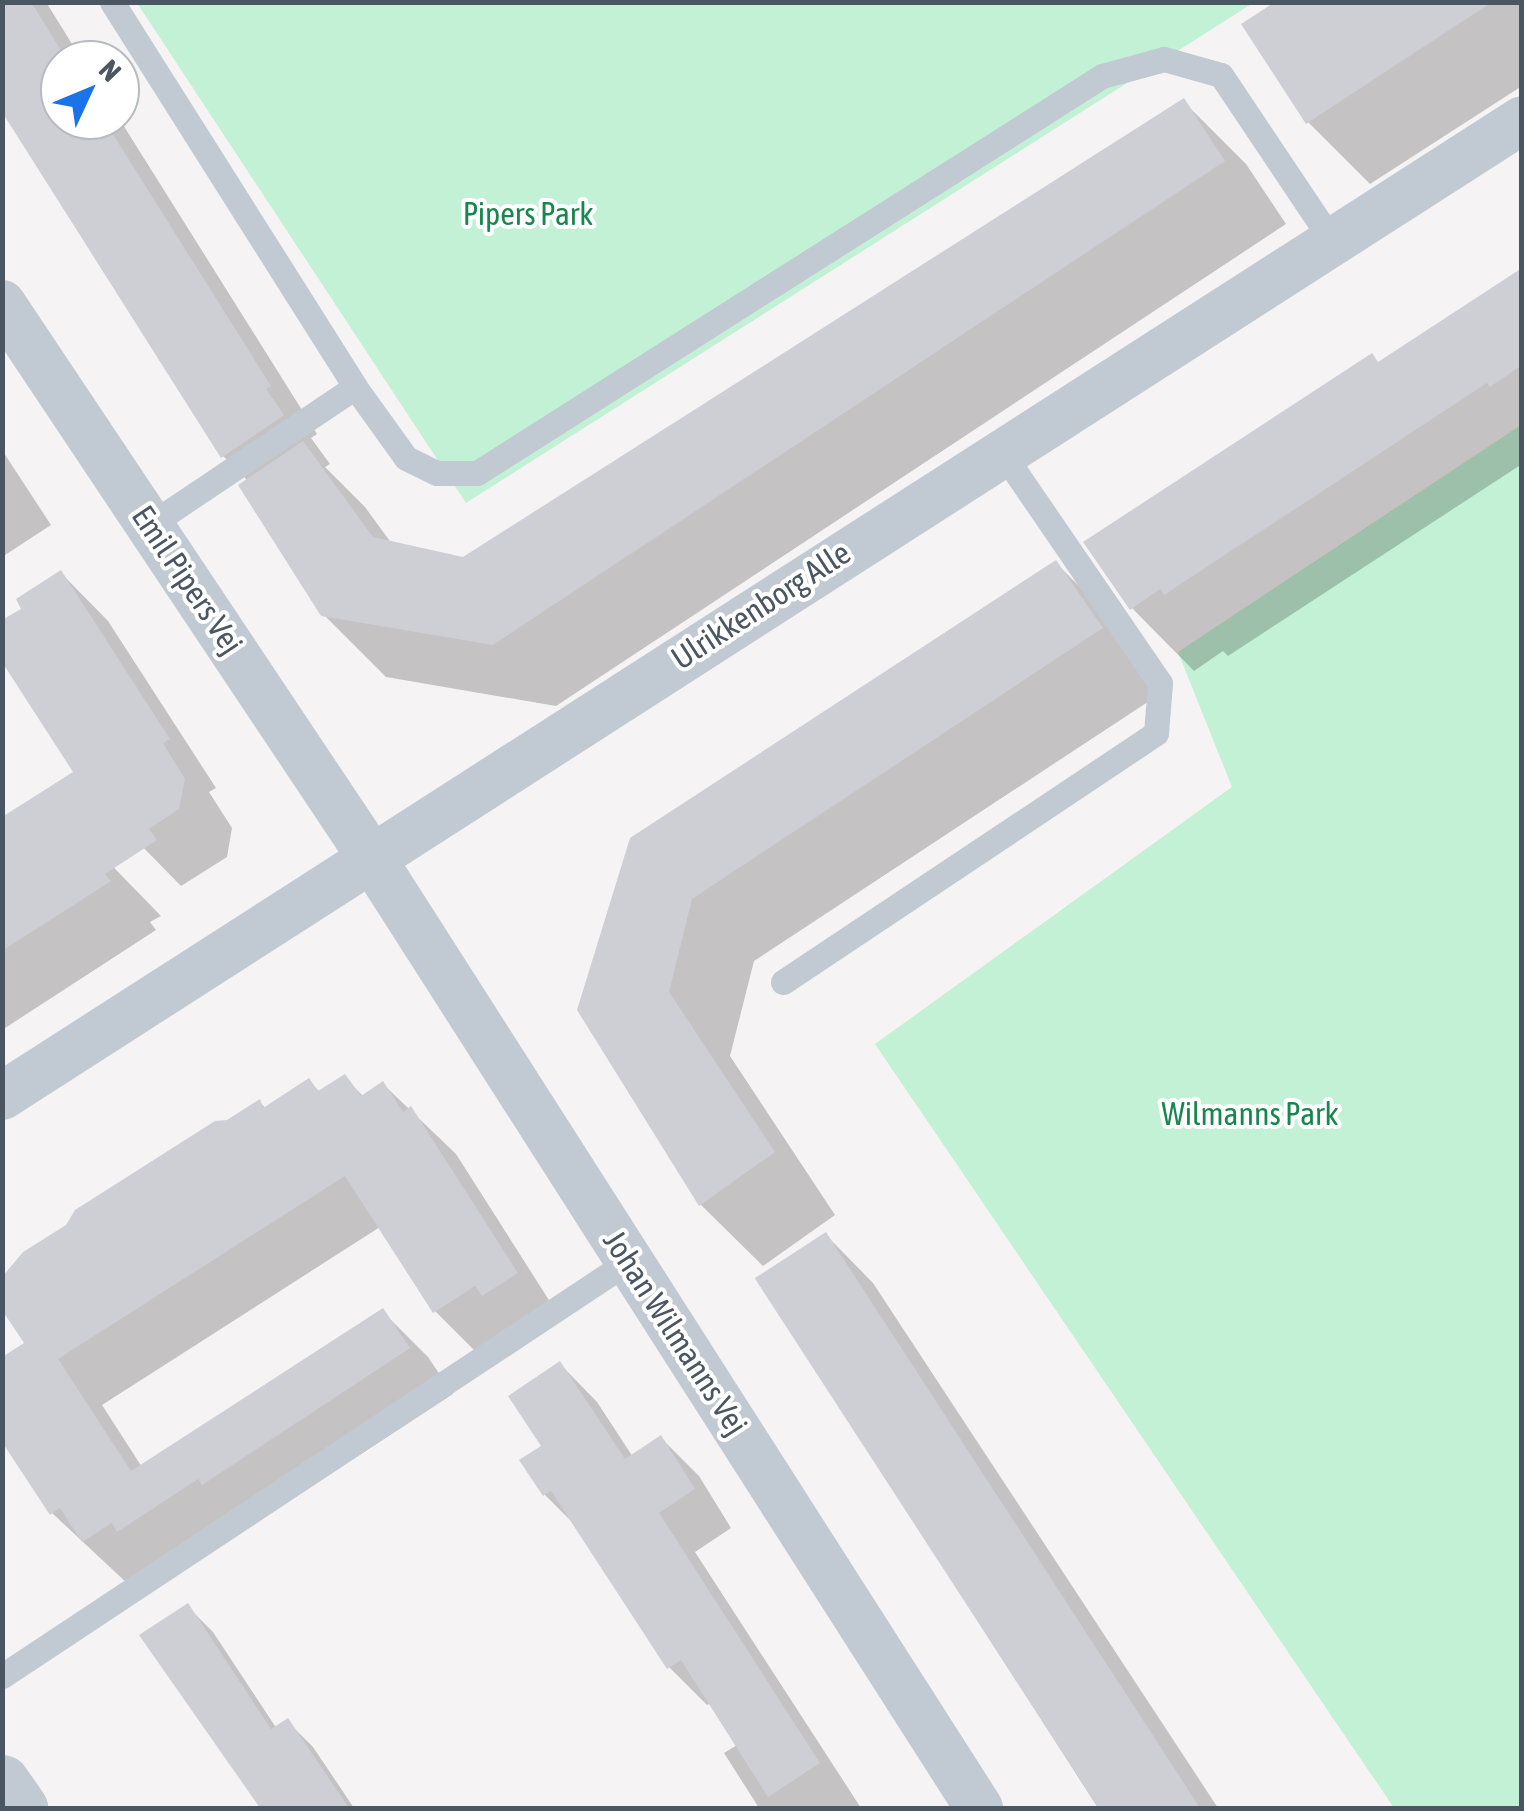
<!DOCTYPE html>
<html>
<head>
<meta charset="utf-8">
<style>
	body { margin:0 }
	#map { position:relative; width:1524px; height:1811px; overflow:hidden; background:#f5f3f3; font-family:"Asap Condensed",sans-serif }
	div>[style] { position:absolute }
	.green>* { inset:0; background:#c3f1d5 }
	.shadow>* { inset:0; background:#0003 }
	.building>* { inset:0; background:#cdcfd5; transform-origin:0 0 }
	.service>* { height:25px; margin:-12.5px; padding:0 12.5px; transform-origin:12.5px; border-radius:12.5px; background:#c1cad2 }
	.minor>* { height:48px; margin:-24px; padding:0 24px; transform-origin:24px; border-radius:24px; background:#c1cad2 }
	.tertiary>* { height:55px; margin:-27.5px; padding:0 27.5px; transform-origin:27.5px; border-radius:27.5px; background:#c1cad2 }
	span { translate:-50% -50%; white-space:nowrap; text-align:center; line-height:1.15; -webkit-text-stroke:8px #fff; paint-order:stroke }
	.park-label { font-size:32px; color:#17864f }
	.street-label { font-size:32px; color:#4a5661 }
	.frame { position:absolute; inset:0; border:5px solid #4a5661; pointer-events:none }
	.north { position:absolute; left:40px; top:40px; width:100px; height:100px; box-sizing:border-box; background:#fff; border:2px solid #b7bbc0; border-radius:50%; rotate:46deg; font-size:28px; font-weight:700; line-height:40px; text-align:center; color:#4a5661 }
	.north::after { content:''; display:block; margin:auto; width:35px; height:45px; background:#1a73e8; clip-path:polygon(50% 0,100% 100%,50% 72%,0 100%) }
</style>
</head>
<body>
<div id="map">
	<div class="green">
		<div style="clip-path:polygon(137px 3px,1253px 3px,466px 503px)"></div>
		<div style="clip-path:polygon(1521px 425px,1521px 1808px,1394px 1808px,875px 1044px,1232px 787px,1178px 652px)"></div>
	</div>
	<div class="shadow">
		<div style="clip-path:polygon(2px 2px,46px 2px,82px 60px,60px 60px,60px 120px,120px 120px,317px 434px,311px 438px,330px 464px,325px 467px,365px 507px,392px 544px,463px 559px,1184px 102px,1246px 164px,1286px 224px,556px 706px,386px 677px,323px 614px,248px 481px,223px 456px)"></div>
		<div style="clip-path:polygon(1333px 2px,1522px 2px,1522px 86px,1370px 184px,1308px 122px)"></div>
		<div style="clip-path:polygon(1522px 271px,1522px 464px,1228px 656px,1223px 651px,1194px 671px,1132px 608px,1379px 364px)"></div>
		<div style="clip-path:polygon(2px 450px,51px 525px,2px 557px)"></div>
		<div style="clip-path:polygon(1056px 563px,1118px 625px,1163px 692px,754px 961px,730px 1056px,835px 1215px,763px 1266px,700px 1204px,632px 839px)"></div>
		<div style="clip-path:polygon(61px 573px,108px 621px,216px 788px,209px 792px,232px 828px,227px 857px,181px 886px,134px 838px,24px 609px)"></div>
		<div style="clip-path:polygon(2px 820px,90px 843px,161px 916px,150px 922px,156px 930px,2px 1030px)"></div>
		<div style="clip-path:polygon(344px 1077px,364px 1097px,383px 1084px,456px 1154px,561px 1319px,480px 1356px,435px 1311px,380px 1227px,102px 1405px,142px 1467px,383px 1312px,428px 1357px,453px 1394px,248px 1528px,244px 1523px,129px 1585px,52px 1513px,28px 1344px,228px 1123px,260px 1102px,266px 1109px,309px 1081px,320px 1092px)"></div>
		<div style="clip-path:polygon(826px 1235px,873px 1283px,1218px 1808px,1098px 1808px,757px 1278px)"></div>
		<div style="clip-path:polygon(560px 1364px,597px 1402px,633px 1457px,661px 1438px,699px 1476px,731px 1528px,695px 1552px,861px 1808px,759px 1808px,724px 1753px,737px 1745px,711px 1703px,707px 1705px,669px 1667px,578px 1528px,545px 1495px,544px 1446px)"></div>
		<div style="clip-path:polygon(187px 1606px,213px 1632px,277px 1729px,287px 1721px,313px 1747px,354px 1808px,263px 1808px,142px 1636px)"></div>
	</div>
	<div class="building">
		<div style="clip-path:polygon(2px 2px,31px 2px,67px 60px,60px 60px,60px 120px,104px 120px,271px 386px,266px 389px,284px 415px,221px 458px,2px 112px)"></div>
		<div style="clip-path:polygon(1275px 2px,1492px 2px,1306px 124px,1241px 24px)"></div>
		<div style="clip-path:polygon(1184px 98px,1225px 161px,493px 645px,321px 616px,238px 485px,303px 441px,373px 537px,463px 557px)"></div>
		<div style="clip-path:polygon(1522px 268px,1522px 365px,1490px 387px,1487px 383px,1164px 595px,1160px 589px,1130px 610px,1083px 542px,1372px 353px,1378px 362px)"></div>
		<div style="clip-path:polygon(1056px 560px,1103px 628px,692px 899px,669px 992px,775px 1152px,699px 1206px,577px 1010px,630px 838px)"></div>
		<div style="clip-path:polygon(61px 570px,170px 739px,163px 743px,185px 779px,179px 809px,149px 829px,157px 840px,105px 874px,111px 881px,2px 951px,2px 817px,73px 772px,2px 662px,2px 620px,21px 609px,16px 599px)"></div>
		<div style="clip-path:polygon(345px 1074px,361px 1096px,383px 1081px,403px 1112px,411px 1106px,518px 1273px,482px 1296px,475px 1286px,433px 1313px,345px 1176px,58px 1359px,131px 1471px,383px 1308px,410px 1348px,202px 1485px,198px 1479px,117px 1532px,112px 1523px,82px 1542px,60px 1508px,50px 1515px,2px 1442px,2px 1357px,24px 1343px,2px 1310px,2px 1277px,23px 1252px,66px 1225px,75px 1210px,215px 1121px,227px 1120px,260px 1099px,263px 1108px,309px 1078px,318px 1091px)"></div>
		<div style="left:826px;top:1232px;width:689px;height:85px;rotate:57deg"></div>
		<div style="clip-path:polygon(560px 1361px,625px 1459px,661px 1435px,695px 1489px,659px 1513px,820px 1763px,768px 1797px,681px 1660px,667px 1669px,551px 1491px,543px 1496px,519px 1460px,541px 1446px,508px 1396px)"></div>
		<div style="clip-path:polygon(188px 1603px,271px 1729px,288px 1718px,349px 1808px,260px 1808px,139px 1635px)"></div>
	</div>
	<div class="service">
		<div style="left:112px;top:2px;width:455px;rotate:57.7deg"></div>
		<div style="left:355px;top:387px;width:247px;rotate:146.1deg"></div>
		<div style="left:355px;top:387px;width:87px;rotate:54.3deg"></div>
		<div style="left:406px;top:458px;width:34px;rotate:26deg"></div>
		<div style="left:437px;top:473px;width:40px"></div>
		<div style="left:477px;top:473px;width:740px;rotate:-32.42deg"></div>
		<div style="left:1102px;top:76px;width:64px;rotate:-15.3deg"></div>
		<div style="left:1164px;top:59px;width:59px;rotate:15.7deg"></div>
		<div style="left:1221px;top:75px;width:200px;rotate:56.2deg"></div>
		<div style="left:783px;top:982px;width:448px;rotate:-33.7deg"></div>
		<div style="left:1156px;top:733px;width:50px;rotate:-85.4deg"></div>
		<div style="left:1160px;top:683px;width:280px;rotate:-124.4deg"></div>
		<div style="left:2px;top:1676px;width:752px;rotate:-33.5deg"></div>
	</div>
	<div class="minor">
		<div style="left:2px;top:304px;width:665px;rotate:56.29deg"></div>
		<div style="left:371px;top:857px;width:1129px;rotate:57.41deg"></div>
		<div style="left:2px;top:1096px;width:1806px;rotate:-32.7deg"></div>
	</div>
	<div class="tertiary">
		<div style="left:2px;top:1782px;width:32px;rotate:55deg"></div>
	</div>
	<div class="park-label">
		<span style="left:528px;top:214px">Pipers Park</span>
		<span style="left:1250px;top:1114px">Wilmanns Park</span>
	</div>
	<div class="street-label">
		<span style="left:187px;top:580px;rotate:56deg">Emil Pipers Vej</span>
		<span style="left:761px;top:606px;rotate:-33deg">Ulrikkenborg Alle</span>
		<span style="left:675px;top:1333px;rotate:57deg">Johan Wilmanns Vej</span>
	</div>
	<div class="frame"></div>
	<div class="north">N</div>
</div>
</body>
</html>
